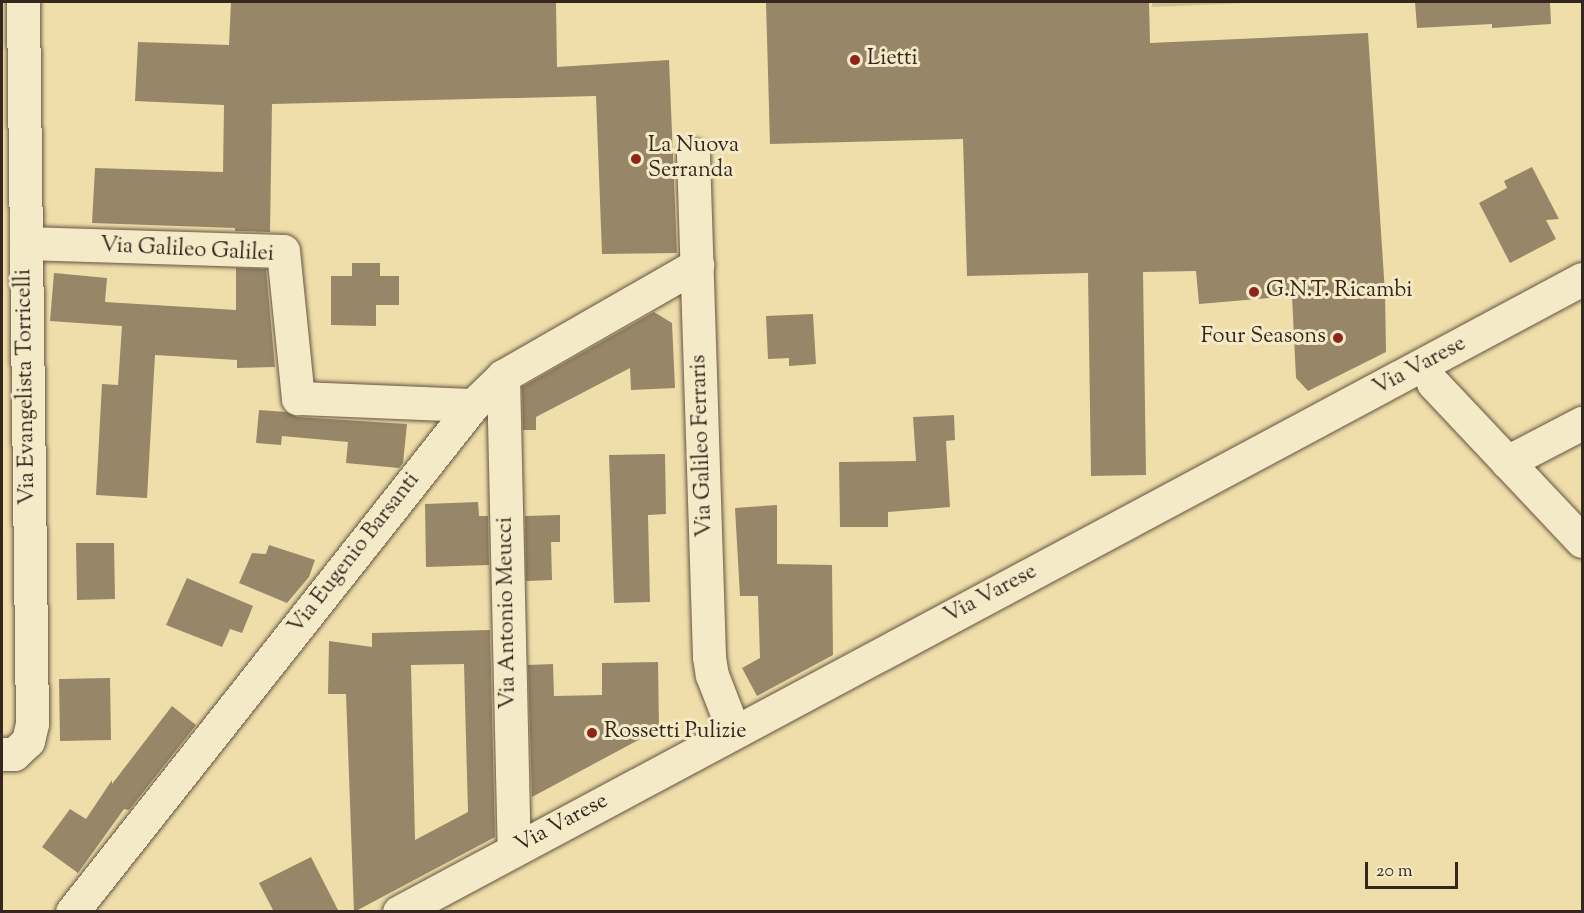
<!DOCTYPE html>
<html>
<head>
<meta charset="utf-8">
<style>
  body { margin:0 }
  #map { position:relative; width:1584px; height:913px; overflow:hidden; background:#f0deaa; font-family:"Sorts Mill Goudy",serif }
  div>[style] { position:absolute }
  .green>* { inset:0; background:#d0bf92 }
  .building>* { inset:0; background:#978667 }
  .roads { filter:drop-shadow(0 0 2px #645541) drop-shadow(0 0 2px #645541) }
  .minor>* { height:33px; margin:-16.5px; padding:0 16.5px; transform-origin:16.5px; border-radius:16.5px; background:#f5eac8 }
  .dots>* { width:16px; height:16px; translate:-50% -50%; box-sizing:border-box; border:3px solid #f5eac8; border-radius:50% }
  span { translate:-50% -50%; white-space:nowrap; text-align:center; line-height:1.15; -webkit-text-stroke:6px #f5eac8; paint-order:stroke }
  .poi-label { font-size:22px; color:#36271e }
  .left { translate:0 -50%; text-align:left }
  .right { translate:-100% -50%; text-align:right }
  .street-label { font-size:22px; color:#36271e }
  .frame { position:absolute; inset:0; border:3px solid #36271e; pointer-events:none }
  .scale { position:absolute; left:1365px; top:862px; width:93px; height:27px; box-sizing:border-box; border:3px solid #36271e; border-top:0; padding-left:8px; font-size:18px; line-height:21px; white-space:nowrap; color:#36271e; -webkit-text-stroke:4px #f5eac8; paint-order:stroke }
</style>
</head>
<body>
<div id="map">
  <div class="green">
    <i style="clip-path:polygon(1152px 2px,1271px 2px,1152px 7px)"></i>
  </div>
  <div class="building">
    <i style="clip-path:polygon(231px 2px,556px 2px,557px 67px,669px 60px,677px 253px,602px 254px,596px 96px,272px 104px,270px 232px,235px 231px,235px 228px,92px 223px,95px 168px,223px 172px,224px 105px,135px 101px,138px 42px,229px 45px)"></i>
    <i style="clip-path:polygon(766px 2px,1149px 2px,1150px 43px,1368px 33px,1385px 293px,1386px 352px,1308px 391px,1296px 378px,1292px 296px,1199px 304px,1196px 271px,1143px 272px,1146px 475px,1091px 476px,1088px 273px,967px 276px,963px 139px,770px 144px)"></i>
    <i style="clip-path:polygon(1415px 2px,1550px 2px,1551px 24px,1492px 28px,1492px 24px,1417px 28px)"></i>
    <i style="clip-path:polygon(1532px 167px,1559px 219px,1546px 220px,1556px 239px,1510px 263px,1479px 203px,1507px 188px,1504px 181px)"></i>
    <i style="clip-path:polygon(352px 263px,380px 263px,380px 276px,399px 276px,399px 305px,376px 305px,376px 326px,331px 325px,331px 276px,352px 276px)"></i>
    <i style="clip-path:polygon(236px 268px,266px 269px,275px 367px,237px 368px,237px 360px,155px 355px,147px 498px,96px 495px,102px 384px,118px 385px,122px 326px,50px 321px,54px 273px,107px 278px,105px 302px,236px 310px)"></i>
    <i style="clip-path:polygon(654px 312px,672px 323px,675px 388px,631px 390px,630px 368px,536px 417px,536px 430px,523px 430px,522px 387px)"></i>
    <i style="clip-path:polygon(813px 314px,816px 364px,789px 366px,789px 358px,768px 359px,766px 316px)"></i>
    <i style="clip-path:polygon(259px 410px,286px 412px,297px 417px,407px 424px,403px 463px,399px 468px,346px 463px,348px 442px,282px 436px,281px 445px,256px 443px)"></i>
    <i style="clip-path:polygon(954px 415px,955px 440px,946px 441px,950px 507px,888px 512px,888px 527px,840px 527px,839px 462px,916px 461px,913px 417px)"></i>
    <i style="clip-path:polygon(665px 454px,666px 514px,648px 515px,650px 602px,614px 603px,609px 455px)"></i>
    <i style="clip-path:polygon(478px 502px,479px 516px,488px 516px,489px 565px,426px 567px,425px 504px)"></i>
    <i style="clip-path:polygon(777px 505px,777px 564px,832px 565px,833px 655px,757px 696px,742px 668px,760px 658px,758px 596px,740px 596px,735px 508px)"></i>
    <i style="clip-path:polygon(560px 515px,560px 542px,551px 542px,552px 580px,526px 581px,525px 516px)"></i>
    <i style="clip-path:polygon(76px 543px,114px 543px,115px 599px,77px 600px)"></i>
    <i style="clip-path:polygon(269px 545px,315px 560px,309px 577px,287px 603px,239px 583px,252px 553px,266px 554px)"></i>
    <i style="clip-path:polygon(187px 578px,253px 606px,242px 633px,230px 629px,222px 647px,166px 625px)"></i>
    <i style="clip-path:polygon(evenodd,490px 630px,495px 837px,354px 912px,346px 694px,328px 694px,329px 641px,372px 647px,372px 633px,490px 630px,464px 664px,468px 812px,415px 840px,411px 665px,464px 664px)"></i>
    <i style="clip-path:polygon(658px 662px,659px 729px,532px 797px,528px 665px,553px 664px,554px 696px,602px 695px,602px 663px)"></i>
    <i style="clip-path:polygon(110px 678px,111px 740px,60px 741px,59px 679px)"></i>
    <i style="clip-path:polygon(172px 706px,196px 725px,129px 810px,124px 809px,78px 873px,42px 847px,70px 809px,86px 819px,112px 780px,112px 784px)"></i>
    <i style="clip-path:polygon(311px 857px,339px 912px,274px 912px,259px 883px)"></i>
  </div>
  <div class="roads">
    <div class="minor">
      <i style="left:693px;top:155px;width:502px;rotate:88.17deg"></i>
      <i style="left:709px;top:657px;width:18px;rotate:81deg"></i>
      <i style="left:712px;top:675px;width:61px;rotate:68.9deg"></i>
      <i style="left:26px;top:243px;width:257px;rotate:1.8deg"></i>
      <i style="left:283px;top:251px;width:148px;rotate:84.2deg"></i>
      <i style="left:298px;top:398px;width:175px;rotate:2.3deg"></i>
      <i style="left:503px;top:376px;width:474px;rotate:88.7deg"></i>
      <i style="left:1433px;top:383px;width:217px;rotate:46.7deg"></i>
      <i style="left:1507px;top:462px;width:85px;rotate:-27.5deg"></i>
      <i style="left:2px;top:754px;width:12px"></i>
      <i style="left:14px;top:754px;width:19px;rotate:-43deg"></i>
      <i style="left:28px;top:741px;width:18px;rotate:-77deg"></i>
      <i style="left:32px;top:723px;width:721px;rotate:-90.72deg"></i>
      <i style="left:72px;top:912px;width:646px;rotate:-51.66deg"></i>
      <i style="left:473px;top:405px;width:42px;rotate:-44deg"></i>
      <i style="left:503px;top:376px;width:224px;rotate:-29.8deg"></i>
      <i style="left:399px;top:912px;width:1342px;rotate:-28.15deg"></i>
    </div>
  </div>
  <div class="dots">
    <i style="left:855px;top:60px;background:#8f2418"></i>
    <i style="left:636px;top:159px;background:#8f2418"></i>
    <i style="left:1254px;top:292px;background:#8f2418"></i>
    <i style="left:1338px;top:338px;background:#8f2418"></i>
    <i style="left:592px;top:733px;background:#8f2418"></i>
  </div>
  <div class="poi-label">
    <span class="left" style="left:867px;top:60px">Lietti</span>
    <span class="left" style="left:648px;top:159px">La Nuova<br>Serranda</span>
    <span class="left" style="left:1266px;top:292px">G.N.T. Ricambi</span>
    <span class="right" style="left:1326px;top:338px">Four Seasons</span>
    <span class="left" style="left:604px;top:733px">Rossetti Pulizie</span>
  </div>
  <div class="street-label">
    <span style="left:187px;top:251px;rotate:3deg">Via Galileo Galilei</span>
    <span style="left:1420px;top:367px;rotate:-28deg">Via Varese</span>
    <span style="left:27px;top:387px;rotate:-91deg">Via Evangelista Torricelli</span>
    <span style="left:703px;top:446px;rotate:-92deg">Via Galileo Ferraris</span>
    <span style="left:355px;top:554px;rotate:-52deg">Via Eugenio Barsanti</span>
    <span style="left:991px;top:595px;rotate:-28deg">Via Varese</span>
    <span style="left:508px;top:613px;rotate:-91deg">Via Antonio Meucci</span>
    <span style="left:562px;top:824px;rotate:-28deg">Via Varese</span>
  </div>
  <div class="frame"></div>
  <div class="scale">20 m</div>
</div>
</body>
</html>
